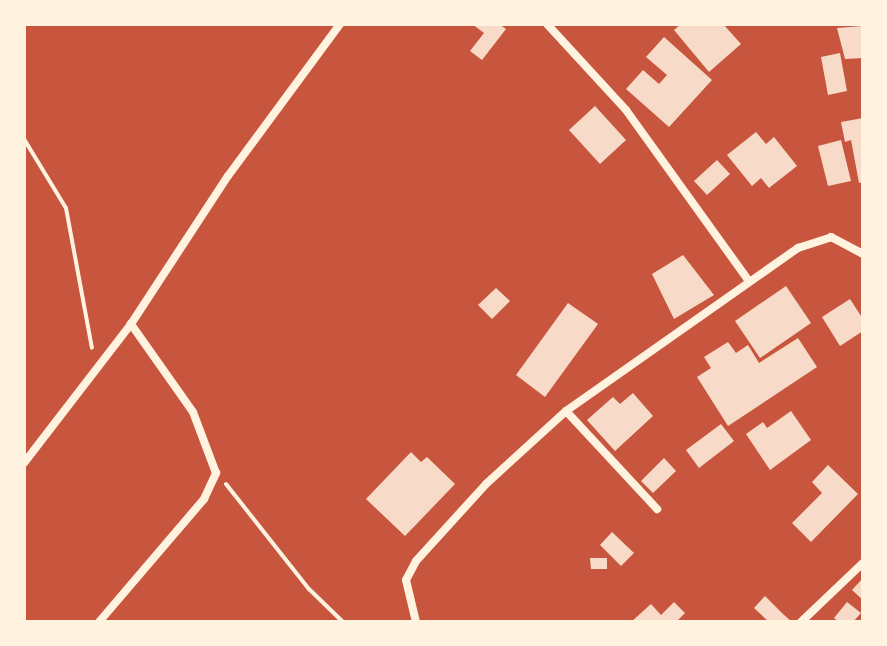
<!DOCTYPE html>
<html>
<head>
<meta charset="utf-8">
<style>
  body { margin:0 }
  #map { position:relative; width:887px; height:646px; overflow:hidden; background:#c8553d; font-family:"Exo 2",sans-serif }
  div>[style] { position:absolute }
  .building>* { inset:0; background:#f7dbc8 }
  .path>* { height:4px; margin:-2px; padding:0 2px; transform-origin:2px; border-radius:2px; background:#fff3e0 }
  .minor>* { height:8px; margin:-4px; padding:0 4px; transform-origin:4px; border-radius:4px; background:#fff3e0 }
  span { translate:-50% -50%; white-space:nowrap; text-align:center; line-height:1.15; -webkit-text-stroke:6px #fff3e0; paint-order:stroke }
  .frame { position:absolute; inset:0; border:26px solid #fff3e0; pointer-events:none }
</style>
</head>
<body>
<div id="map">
  <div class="building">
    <i style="clip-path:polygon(472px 24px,499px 24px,506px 29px,482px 60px,470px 51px,484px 33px)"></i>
    <i style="clip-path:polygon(681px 24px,723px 24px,741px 44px,709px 72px,674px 30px)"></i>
    <i style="clip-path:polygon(863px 26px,863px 58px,845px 59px,837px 28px)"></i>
    <i style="clip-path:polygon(664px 37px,712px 80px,669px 127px,626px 89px,643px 70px,659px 84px,667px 75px,646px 57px)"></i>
    <i style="clip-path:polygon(840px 53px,847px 91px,828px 95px,821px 57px)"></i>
    <i style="clip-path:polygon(595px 106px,626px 140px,600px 164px,569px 130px)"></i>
    <i style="clip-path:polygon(863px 118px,863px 182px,859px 183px,851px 140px,845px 142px,841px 122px)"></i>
    <i style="clip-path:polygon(756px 132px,766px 144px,774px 137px,797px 166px,769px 188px,761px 178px,752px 186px,727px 155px)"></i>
    <i style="clip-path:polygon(841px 140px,851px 181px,828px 186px,818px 146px)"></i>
    <i style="clip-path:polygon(717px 160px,730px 174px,707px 195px,694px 181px)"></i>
    <i style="clip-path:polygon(683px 255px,714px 295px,674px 319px,652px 274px)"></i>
    <i style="clip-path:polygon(786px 286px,811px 323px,760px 358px,735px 321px)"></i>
    <i style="clip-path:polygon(496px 288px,510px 301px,492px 319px,478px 305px)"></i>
    <i style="clip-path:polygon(850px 299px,863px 319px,863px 331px,840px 346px,822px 317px)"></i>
    <i style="clip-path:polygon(568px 303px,598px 324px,545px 397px,516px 375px)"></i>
    <i style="clip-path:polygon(798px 338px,817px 367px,728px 426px,697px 377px,711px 368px,704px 357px,728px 342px,736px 353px,748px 345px,759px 363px)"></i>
    <i style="clip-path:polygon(633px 393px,653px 416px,615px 451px,587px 420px,613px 397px,620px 404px)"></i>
    <i style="clip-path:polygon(791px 411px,811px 440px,770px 470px,746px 434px,763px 422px,767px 428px)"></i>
    <i style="clip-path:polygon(721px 424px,734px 441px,699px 468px,686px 450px)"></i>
    <i style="clip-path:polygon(411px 452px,421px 462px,427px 457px,455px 484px,405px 536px,366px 499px)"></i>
    <i style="clip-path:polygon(664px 458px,676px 471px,653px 493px,641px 481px)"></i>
    <i style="clip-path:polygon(828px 465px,858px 494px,811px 542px,792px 523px,822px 493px,812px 482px)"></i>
    <i style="clip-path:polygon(612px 532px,634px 553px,621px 566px,600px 545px)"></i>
    <i style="clip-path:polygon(590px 558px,607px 558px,607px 569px,591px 569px)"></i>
    <i style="clip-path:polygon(863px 578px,863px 600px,852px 590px)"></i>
    <i style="clip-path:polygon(765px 596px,783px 614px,792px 622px,769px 622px,754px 608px)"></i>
    <i style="clip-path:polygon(674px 602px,685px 613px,676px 622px,631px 622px,651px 604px,661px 615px)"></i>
    <i style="clip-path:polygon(847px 602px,861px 613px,853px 622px,839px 622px,834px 618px)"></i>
  </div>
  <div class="path">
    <i style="left:24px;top:139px;width:81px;rotate:58.7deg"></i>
    <i style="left:66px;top:208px;width:142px;rotate:79.5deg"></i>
    <i style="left:226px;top:484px;width:134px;rotate:51.7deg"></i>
    <i style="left:309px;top:589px;width:47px;rotate:44.1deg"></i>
  </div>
  <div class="minor">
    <i style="left:547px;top:24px;width:117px;rotate:47.4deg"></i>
    <i style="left:626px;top:110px;width:211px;rotate:54.3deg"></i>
    <i style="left:566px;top:411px;width:134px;rotate:47.1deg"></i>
    <i style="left:24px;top:463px;width:175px;rotate:-52.4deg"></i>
    <i style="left:131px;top:324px;width:177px;rotate:-56.8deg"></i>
    <i style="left:228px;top:176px;width:189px;rotate:-53.6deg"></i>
    <i style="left:99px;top:622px;width:162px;rotate:-49.5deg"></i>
    <i style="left:204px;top:499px;width:29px;rotate:-65deg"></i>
    <i style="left:216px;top:473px;width:65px;rotate:-110.7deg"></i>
    <i style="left:193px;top:412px;width:108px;rotate:-125.2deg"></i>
    <i style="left:416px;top:622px;width:43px;rotate:-103.4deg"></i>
    <i style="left:406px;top:580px;width:21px;rotate:-62deg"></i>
    <i style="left:416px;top:561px;width:104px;rotate:-47.7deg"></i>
    <i style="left:486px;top:484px;width:108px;rotate:-42.4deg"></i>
    <i style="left:566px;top:411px;width:284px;rotate:-35.1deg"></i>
    <i style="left:798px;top:248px;width:35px;rotate:-18deg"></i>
    <i style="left:831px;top:237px;width:36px;rotate:28deg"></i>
    <i style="left:801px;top:622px;width:86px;rotate:-43.6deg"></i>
  </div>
  <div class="frame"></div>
</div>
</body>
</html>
